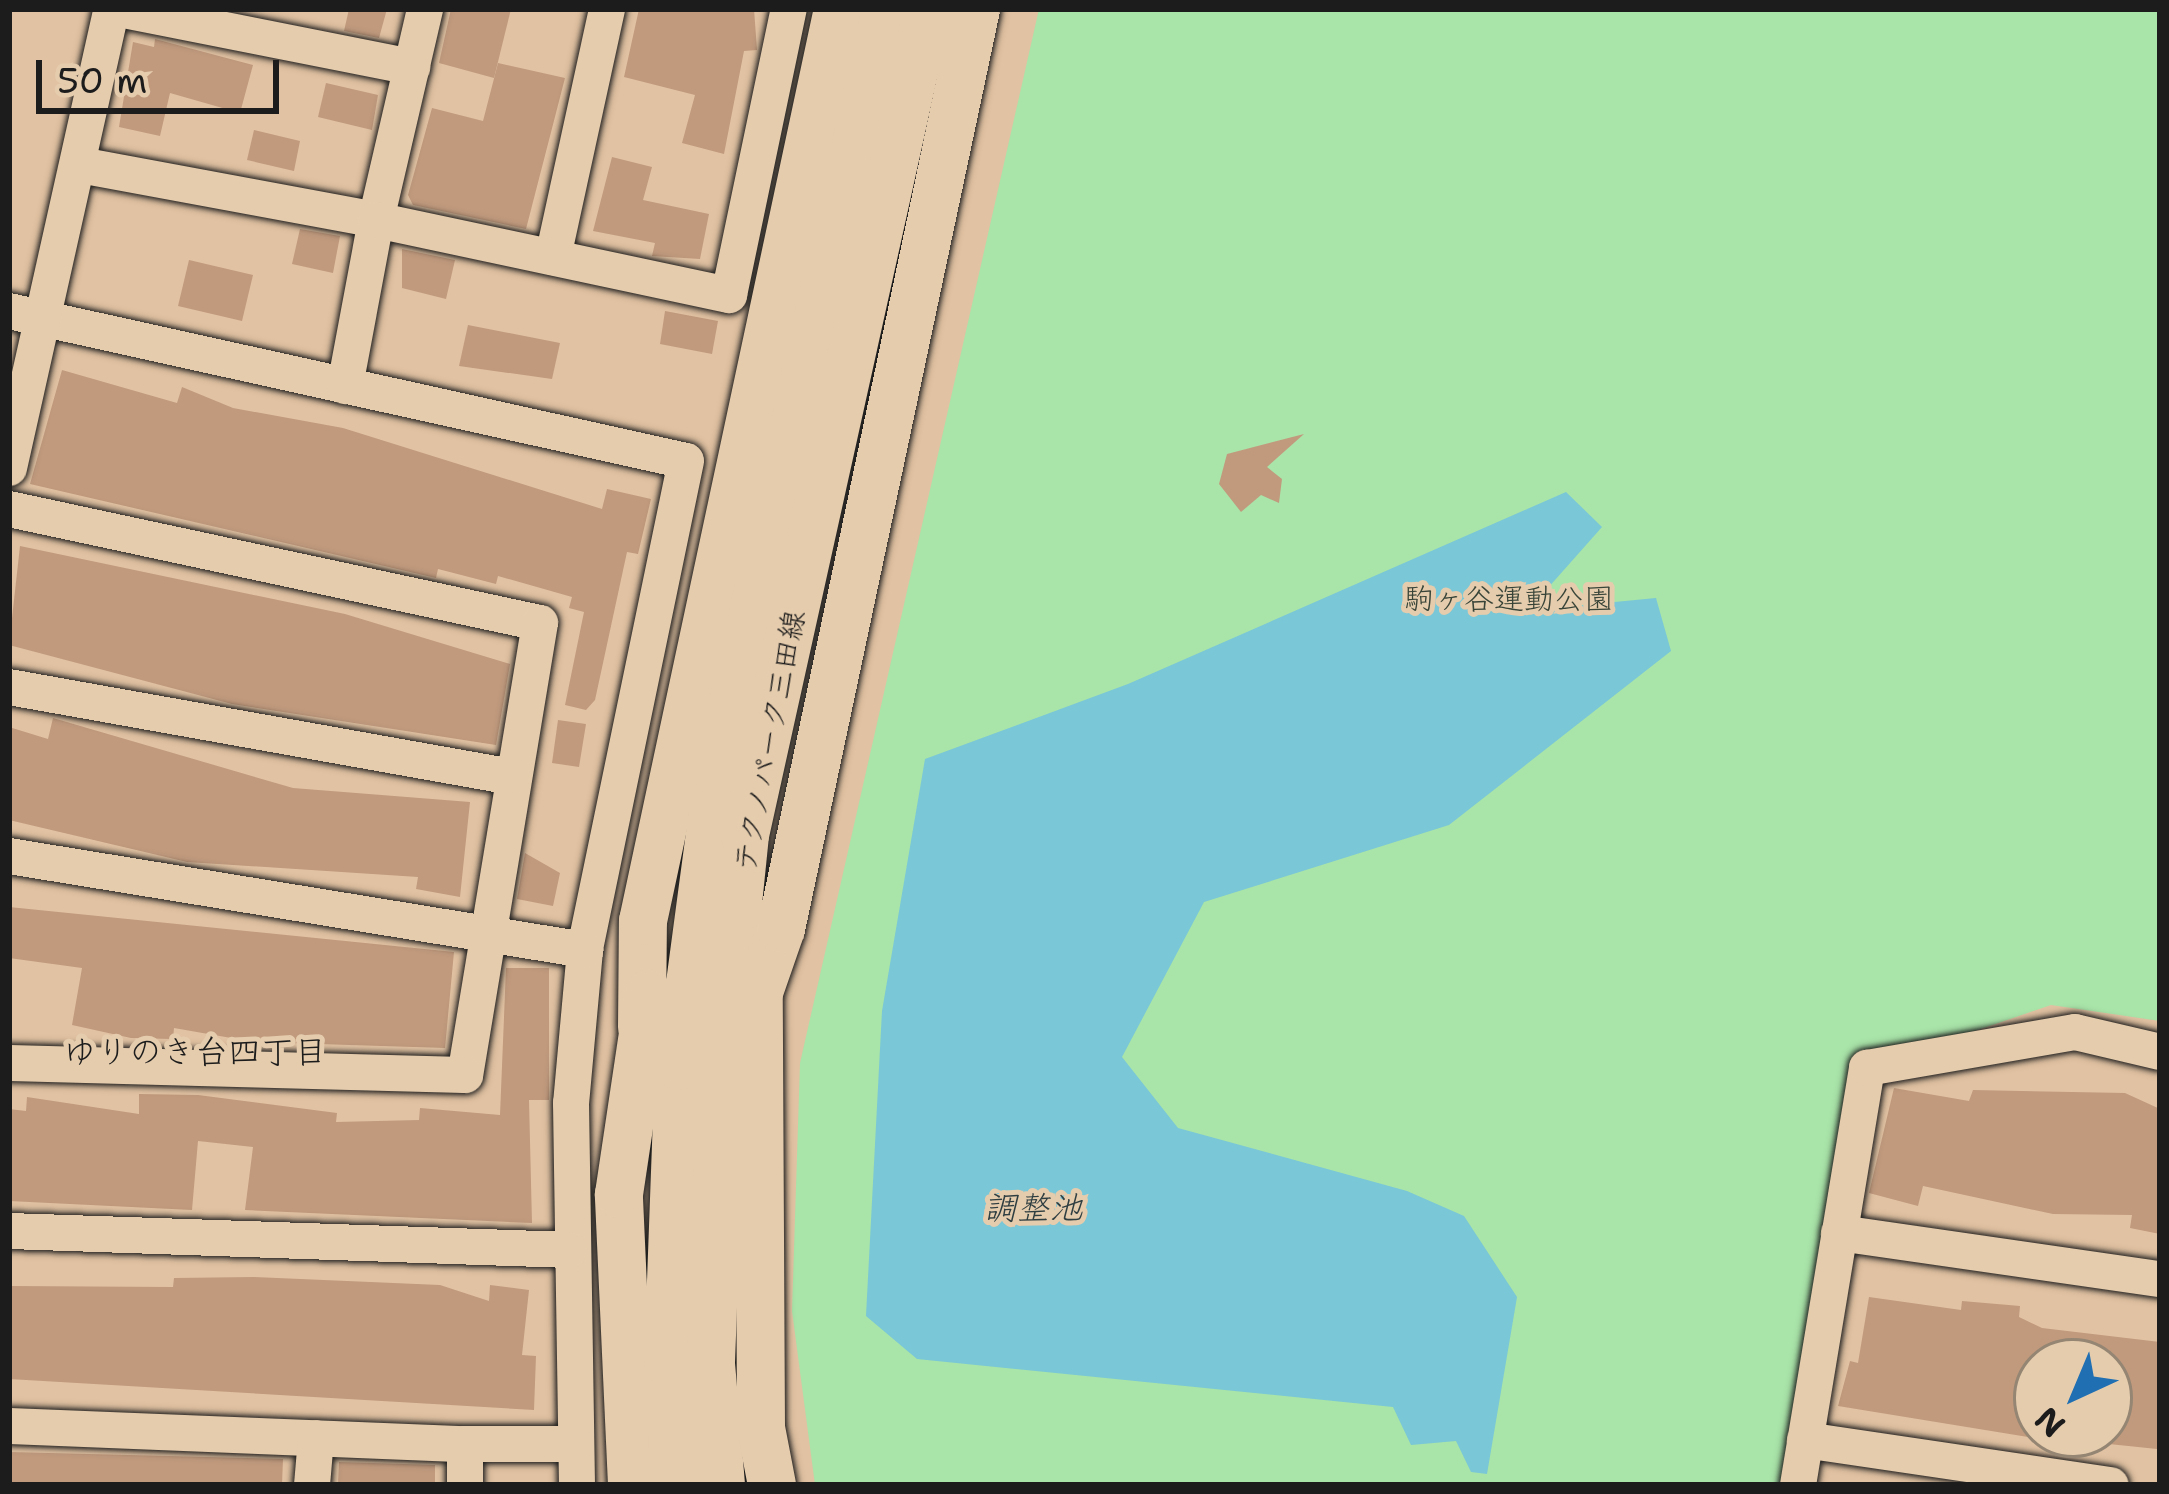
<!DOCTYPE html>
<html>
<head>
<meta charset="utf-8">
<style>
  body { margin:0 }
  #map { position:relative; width:2169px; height:1494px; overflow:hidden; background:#e1c2a2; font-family:"Shantell Sans","Klee One",sans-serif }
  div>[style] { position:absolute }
  .green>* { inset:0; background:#a9e4a9 }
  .water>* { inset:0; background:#79c7d7 }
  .building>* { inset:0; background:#c19a7d }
  .roads { filter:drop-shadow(0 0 3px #1c1c1c) drop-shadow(0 0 3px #1c1c1c) }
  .minor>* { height:36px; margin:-18px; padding:0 18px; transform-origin:18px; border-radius:18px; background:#e5ccad }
  .major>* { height:48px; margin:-24px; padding:0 24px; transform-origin:24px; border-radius:24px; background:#e5ccad }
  span { translate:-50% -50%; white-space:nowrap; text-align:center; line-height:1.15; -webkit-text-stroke:10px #e5ccad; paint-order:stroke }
  .park-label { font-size:30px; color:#384438 }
  .street-label { font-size:30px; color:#1c1c1c }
  .neighbourhood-label { font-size:33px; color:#1c1c1c }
  .water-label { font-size:33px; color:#2f3e41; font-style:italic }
  .frame { position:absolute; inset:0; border:12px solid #1c1c1c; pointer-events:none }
  .north { position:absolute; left:2013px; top:1338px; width:120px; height:120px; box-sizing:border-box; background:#e5ccad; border:3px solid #958673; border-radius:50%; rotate:224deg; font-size:33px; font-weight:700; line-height:48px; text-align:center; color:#1c1c1c }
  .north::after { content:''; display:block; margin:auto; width:42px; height:54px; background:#1f6fb2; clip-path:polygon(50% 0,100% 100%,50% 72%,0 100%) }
  .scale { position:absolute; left:36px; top:60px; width:243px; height:54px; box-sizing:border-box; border:6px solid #1c1c1c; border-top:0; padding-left:15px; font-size:36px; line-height:42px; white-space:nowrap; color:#1c1c1c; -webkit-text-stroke:9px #e5ccad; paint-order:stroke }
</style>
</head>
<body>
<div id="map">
  <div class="green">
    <i style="clip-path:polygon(1039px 9px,2160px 9px,2160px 1021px,2051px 1005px,1867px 1068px,1798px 1485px,815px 1485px,792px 1311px,800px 1063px)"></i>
  </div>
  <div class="water">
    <i style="clip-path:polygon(1566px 492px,1602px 527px,1547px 589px,1553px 608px,1656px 598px,1671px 651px,1449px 825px,1204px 902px,1122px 1057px,1178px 1128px,1407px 1191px,1464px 1216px,1517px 1297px,1487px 1474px,1471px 1472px,1456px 1441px,1411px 1445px,1393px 1407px,917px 1359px,866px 1316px,882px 1011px,925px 759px,1128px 684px)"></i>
  </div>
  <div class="building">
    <i style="clip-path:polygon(349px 9px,387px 9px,379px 38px,344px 31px)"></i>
    <i style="clip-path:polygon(451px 9px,511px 9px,494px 78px,439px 63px)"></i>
    <i style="clip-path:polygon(639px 9px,754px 9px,757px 50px,744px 51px,724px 154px,682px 143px,695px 95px,624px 77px)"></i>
    <i style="clip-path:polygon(155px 39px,253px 65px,240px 113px,170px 93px,160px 136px,119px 127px,133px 42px,154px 47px)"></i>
    <i style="clip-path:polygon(498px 63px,565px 78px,526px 229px,413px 205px,408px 195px,432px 108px,483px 121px)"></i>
    <i style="clip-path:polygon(326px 83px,378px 95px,372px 130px,318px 117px)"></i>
    <i style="clip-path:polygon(254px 130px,300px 141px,294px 171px,247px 160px)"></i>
    <i style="clip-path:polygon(612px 157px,652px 167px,643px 200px,709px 214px,700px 259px,652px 256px,655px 243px,593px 231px)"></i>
    <i style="clip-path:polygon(300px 229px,340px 236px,333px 273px,292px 264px)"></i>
    <i style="clip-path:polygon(402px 249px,455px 260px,446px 299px,402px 288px)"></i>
    <i style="clip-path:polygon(189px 260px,253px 275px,242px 321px,178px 306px)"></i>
    <i style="clip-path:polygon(665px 311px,718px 321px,712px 354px,660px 344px)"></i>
    <i style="clip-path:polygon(468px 325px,560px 343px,552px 379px,459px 366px)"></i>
    <i style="clip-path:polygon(62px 370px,177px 403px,182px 387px,233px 408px,343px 428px,602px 509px,607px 489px,651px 499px,638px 554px,627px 552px,595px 700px,586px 710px,565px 705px,584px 612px,569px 608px,572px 597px,498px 576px,496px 584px,438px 569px,436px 578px,30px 484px)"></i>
    <i style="clip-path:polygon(1304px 434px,1267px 467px,1282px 479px,1279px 503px,1261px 495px,1241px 512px,1219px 484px,1227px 454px)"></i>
    <i style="clip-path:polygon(20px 546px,345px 614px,510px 664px,496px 745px,232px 704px,9px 645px)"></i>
    <i style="clip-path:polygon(53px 718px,293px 788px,470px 802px,460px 897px,416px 889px,418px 877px,187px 862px,9px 820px,9px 727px,48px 739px)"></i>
    <i style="clip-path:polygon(558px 720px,586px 724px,579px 767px,552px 763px)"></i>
    <i style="clip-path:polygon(525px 853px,560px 873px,553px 906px,517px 899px)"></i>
    <i style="clip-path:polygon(9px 907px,454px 952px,445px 1048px,254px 1042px,174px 1028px,173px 1039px,131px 1038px,72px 1025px,82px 968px,9px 958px)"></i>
    <i style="clip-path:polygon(506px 968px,549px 968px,549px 1100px,529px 1100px,532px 1223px,245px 1210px,253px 1147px,198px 1141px,192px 1210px,9px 1201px,9px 1109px,26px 1111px,27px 1097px,139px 1114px,139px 1094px,198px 1095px,337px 1113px,336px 1122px,419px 1120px,420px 1108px,500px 1115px)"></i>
    <i style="clip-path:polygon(1894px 1088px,1969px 1101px,1973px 1090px,2125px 1093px,2160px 1109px,2160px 1234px,2130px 1228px,2132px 1215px,2053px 1214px,1923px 1186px,1918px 1206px,1869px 1193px)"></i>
    <i style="clip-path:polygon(254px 1277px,440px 1285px,489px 1301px,490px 1285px,529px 1290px,522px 1355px,536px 1356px,534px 1410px,9px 1379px,9px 1286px,173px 1287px,174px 1278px)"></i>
    <i style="clip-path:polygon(1869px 1297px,1961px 1310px,1962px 1301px,2020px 1306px,2019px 1317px,2042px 1328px,2160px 1342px,2157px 1449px,2109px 1444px,2109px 1362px,2037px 1362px,2028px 1437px,1838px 1406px,1850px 1361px,1858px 1363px)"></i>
    <i style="clip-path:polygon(9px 1452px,283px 1459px,282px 1485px,9px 1485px)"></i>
    <i style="clip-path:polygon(339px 1462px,435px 1465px,435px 1485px,338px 1485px)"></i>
  </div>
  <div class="roads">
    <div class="minor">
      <i style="left:119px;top:9px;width:299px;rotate:11.2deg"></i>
      <i style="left:80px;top:165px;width:301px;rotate:10.5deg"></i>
      <i style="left:376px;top:220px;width:217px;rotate:-76.9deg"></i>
      <i style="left:553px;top:257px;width:254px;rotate:-77.7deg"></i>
      <i style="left:9px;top:311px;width:693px;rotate:12.49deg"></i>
      <i style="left:686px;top:461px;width:499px;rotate:101.7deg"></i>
      <i style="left:585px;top:950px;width:154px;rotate:95.2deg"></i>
      <i style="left:571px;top:1103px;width:382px;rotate:89.1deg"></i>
      <i style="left:345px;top:386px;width:169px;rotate:-79.4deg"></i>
      <i style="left:376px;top:220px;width:361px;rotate:12deg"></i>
      <i style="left:729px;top:295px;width:292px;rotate:-78.2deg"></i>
      <i style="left:9px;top:468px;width:470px;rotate:-77.4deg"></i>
      <i style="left:9px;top:509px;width:543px;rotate:12.12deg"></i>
      <i style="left:540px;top:623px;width:458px;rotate:99.4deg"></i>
      <i style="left:465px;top:1075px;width:456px;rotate:-178.5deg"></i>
      <i style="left:9px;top:687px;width:511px;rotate:10.14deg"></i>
      <i style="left:9px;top:856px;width:584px;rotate:9.27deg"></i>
      <i style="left:9px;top:1231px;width:560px;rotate:1.94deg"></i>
      <i style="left:1839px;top:1233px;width:324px;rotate:8.2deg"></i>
      <i style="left:9px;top:1426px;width:456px;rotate:2.3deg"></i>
      <i style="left:1805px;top:1440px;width:309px;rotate:8.4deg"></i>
      <i style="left:312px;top:1485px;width:47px;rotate:-85.1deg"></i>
      <i style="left:465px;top:1485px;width:41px;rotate:-90deg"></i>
      <i style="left:465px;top:1444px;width:110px"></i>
      <i style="left:1798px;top:1485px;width:423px;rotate:-80.6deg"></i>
      <i style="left:1867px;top:1068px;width:211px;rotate:-9.8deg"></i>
      <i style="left:2075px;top:1032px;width:87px;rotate:13.2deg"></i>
    </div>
    <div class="major">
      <i style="left:642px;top:1027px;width:106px;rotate:-89.5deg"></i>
      <i style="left:643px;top:921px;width:933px;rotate:-77.93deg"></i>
      <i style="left:632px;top:1485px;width:291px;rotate:-92.6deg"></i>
      <i style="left:619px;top:1194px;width:202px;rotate:-81.5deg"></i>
      <i style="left:675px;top:1485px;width:122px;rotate:-93.3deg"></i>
      <i style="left:668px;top:1363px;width:297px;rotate:-87.9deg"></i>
      <i style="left:679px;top:1066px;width:296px;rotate:-82.4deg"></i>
      <i style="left:718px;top:773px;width:782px;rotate:-77.6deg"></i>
      <i style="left:721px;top:1485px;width:121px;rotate:-94.7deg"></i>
      <i style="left:711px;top:1364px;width:293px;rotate:-88deg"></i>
      <i style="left:721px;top:1071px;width:237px;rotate:-84.2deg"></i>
      <i style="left:745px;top:835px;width:846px;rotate:-77.51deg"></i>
      <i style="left:772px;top:1485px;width:58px;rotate:-100.9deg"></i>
      <i style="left:761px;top:1428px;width:436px;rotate:-90.3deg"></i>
      <i style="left:759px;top:992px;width:67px;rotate:-70.8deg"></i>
      <i style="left:781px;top:929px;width:940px;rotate:-78.03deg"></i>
    </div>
  </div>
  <div class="park-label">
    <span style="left:1509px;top:599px">駒ヶ谷運動公園</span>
  </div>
  <div class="street-label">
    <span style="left:770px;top:741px;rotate:-79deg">テクノパーク三田線</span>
  </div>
  <div class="neighbourhood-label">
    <span style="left:195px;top:1052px">ゆりのき台四丁目</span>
  </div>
  <div class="water-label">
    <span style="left:1033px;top:1208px">調整池</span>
  </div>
  <div class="frame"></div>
  <div class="north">N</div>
  <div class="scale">50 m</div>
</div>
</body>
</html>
